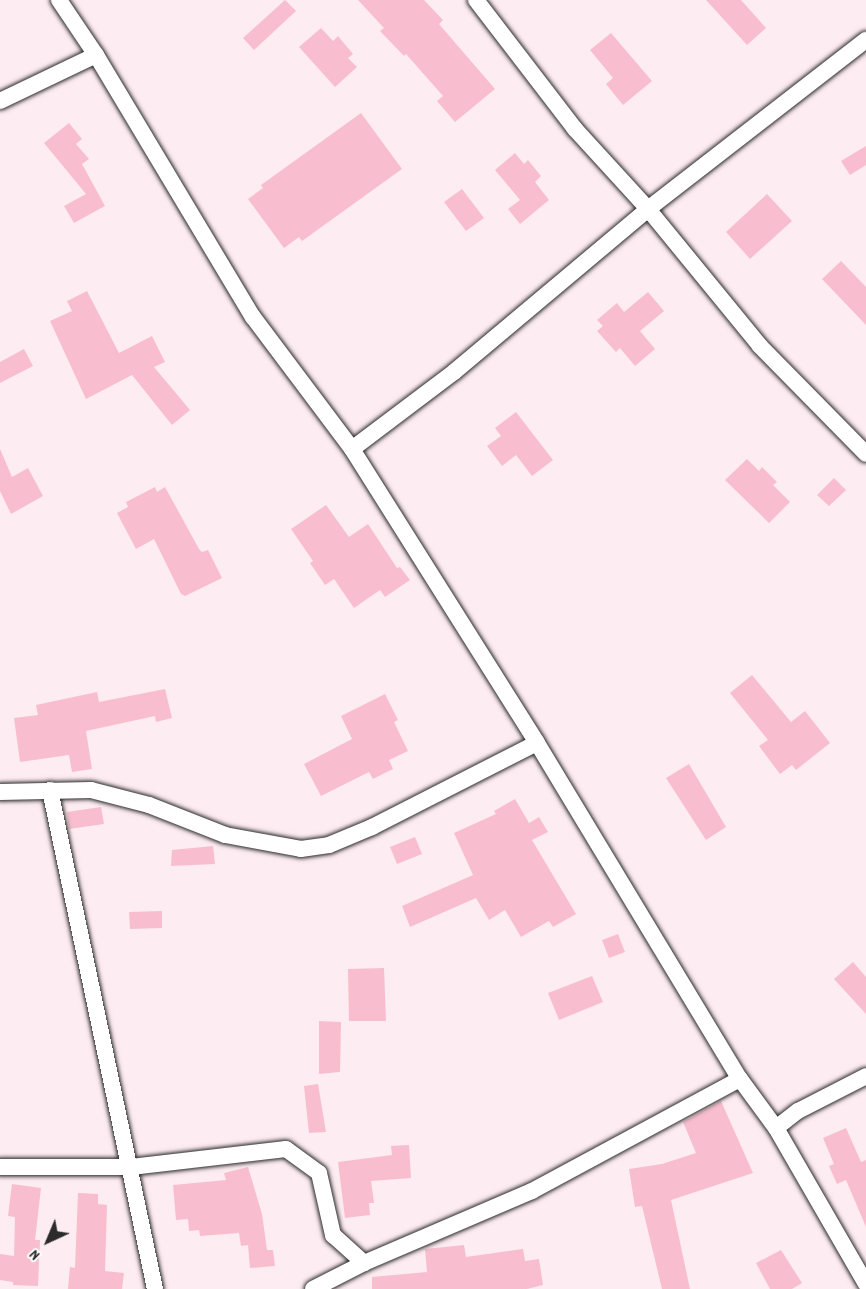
<!DOCTYPE html>
<html>
<head>
<meta charset="utf-8">
<style>
  body { margin:0 }
  #map { position:relative; width:866px; height:1289px; overflow:hidden; background:#fdecf1; font-family:Dekko,sans-serif }
  div>[style] { position:absolute }
  .building>* { inset:0; background:#f8becf }
  .roads { filter:drop-shadow(0 0 2px #2b2b2b) drop-shadow(0 0 2px #2b2b2b) }
  .minor>* { height:16px; margin:-8px; padding:0 8px; transform-origin:8px; border-radius:8px; background:#fff }
  span { translate:-50% -50%; white-space:nowrap; text-align:center; line-height:1.15; -webkit-text-stroke:4.5px #fff; paint-order:stroke }
  .north { position:absolute; left:18px; top:1211px; width:60px; height:60px; -webkit-text-stroke:4px #fff; paint-order:stroke; rotate:224deg; font-size:16px; font-weight:700; line-height:24px; text-align:center; color:#2b2b2b }
  .north::after { content:''; display:block; margin:auto; width:21px; height:27px; background:#2b2b2b; clip-path:polygon(50% 0,100% 100%,50% 72%,0 100%) }
</style>
</head>
<body>
<div id="map">
  <div class="building">
    <i style="clip-path:polygon(285px 0,296px 11px,254px 50px,243px 38px)"></i>
    <i style="clip-path:polygon(358px 0,424px 0,443px 20px,439px 24px,495px 89px,455px 122px,437px 101px,443px 96px,406px 54px,404px 56px,380px 31px,384px 28px)"></i>
    <i style="clip-path:polygon(706px 0,741px 0,766px 28px,747px 45px)"></i>
    <i style="clip-path:polygon(321px 28px,333px 41px,338px 36px,353px 54px,348px 58px,357px 67px,335px 87px,299px 47px)"></i>
    <i style="clip-path:polygon(611px 33px,652px 81px,623px 105px,606px 84px,613px 78px,590px 50px)"></i>
    <i style="clip-path:polygon(361px 113px,402px 169px,302px 241px,299px 237px,284px 248px,248px 199px,263px 188px,261px 185px)"></i>
    <i style="clip-path:polygon(69px 123px,82px 139px,76px 144px,89px 159px,82px 164px,105px 206px,74px 223px,64px 206px,86px 194px,44px 143px)"></i>
    <i style="clip-path:polygon(866px 146px,866px 165px,850px 175px,841px 161px)"></i>
    <i style="clip-path:polygon(515px 153px,524px 164px,528px 160px,541px 176px,535px 182px,549px 200px,520px 224px,508px 209px,520px 200px,495px 170px)"></i>
    <i style="clip-path:polygon(462px 189px,484px 218px,466px 231px,444px 202px)"></i>
    <i style="clip-path:polygon(767px 194px,792px 221px,750px 259px,726px 232px)"></i>
    <i style="clip-path:polygon(841px 261px,866px 287px,866px 325px,822px 279px)"></i>
    <i style="clip-path:polygon(87px 291px,119px 353px,152px 336px,165px 362px,154px 367px,190px 410px,172px 425px,132px 375px,86px 399px,50px 321px,72px 311px,67px 301px)"></i>
    <i style="clip-path:polygon(648px 292px,664px 311px,640px 331px,655px 349px,635px 366px,620px 348px,616px 352px,597px 331px,603px 326px,597px 320px,617px 303px,624px 312px)"></i>
    <i style="clip-path:polygon(24px 349px,33px 366px,0 383px,0 362px)"></i>
    <i style="clip-path:polygon(516px 412px,553px 460px,532px 476px,516px 455px,502px 466px,487px 446px,501px 436px,495px 428px)"></i>
    <i style="clip-path:polygon(0 449px,12px 477px,28px 468px,43px 496px,11px 514px,0 491px)"></i>
    <i style="clip-path:polygon(747px 459px,759px 471px,762px 467px,777px 482px,773px 485px,790px 502px,769px 523px,725px 480px)"></i>
    <i style="clip-path:polygon(834px 478px,846px 490px,829px 506px,817px 495px)"></i>
    <i style="clip-path:polygon(155px 487px,157px 492px,165px 487px,199px 549px,202px 552px,208px 550px,222px 578px,185px 596px,181px 594px,154px 539px,136px 549px,117px 513px,128px 507px,126px 502px)"></i>
    <i style="clip-path:polygon(326px 505px,349px 537px,368px 524px,397px 568px,400px 567px,410px 580px,385px 597px,380px 590px,354px 608px,334px 579px,325px 585px,310px 563px,313px 561px,291px 529px)"></i>
    <i style="clip-path:polygon(752px 675px,791px 722px,805px 711px,830px 743px,796px 770px,792px 765px,780px 774px,759px 746px,768px 740px,730px 693px)"></i>
    <i style="clip-path:polygon(165px 689px,172px 718px,156px 722px,155px 716px,86px 731px,92px 769px,72px 772px,69px 755px,20px 762px,14px 718px,38px 715px,36px 705px,97px 692px,99px 702px)"></i>
    <i style="clip-path:polygon(385px 694px,398px 720px,394px 722px,408px 751px,389px 760px,393px 769px,373px 779px,369px 772px,321px 796px,304px 764px,352px 739px,341px 716px)"></i>
    <i style="clip-path:polygon(689px 764px,726px 827px,706px 840px,666px 778px)"></i>
    <i style="clip-path:polygon(515px 799px,529px 823px,539px 817px,548px 832px,532px 840px,576px 914px,553px 927px,549px 921px,521px 937px,505px 910px,489px 920px,476px 898px,410px 927px,402px 906px,473px 875px,454px 833px,496px 814px,494px 811px)"></i>
    <i style="clip-path:polygon(101px 807px,104px 824px,69px 829px,67px 812px)"></i>
    <i style="clip-path:polygon(415px 837px,422px 854px,397px 864px,390px 847px)"></i>
    <i style="clip-path:polygon(213px 846px,215px 864px,171px 866px,172px 850px)"></i>
    <i style="clip-path:polygon(162px 911px,162px 928px,130px 929px,129px 912px)"></i>
    <i style="clip-path:polygon(618px 934px,625px 952px,609px 958px,602px 940px)"></i>
    <i style="clip-path:polygon(853px 962px,866px 977px,866px 1014px,834px 979px)"></i>
    <i style="clip-path:polygon(384px 968px,386px 1021px,349px 1021px,348px 969px)"></i>
    <i style="clip-path:polygon(592px 976px,603px 1002px,559px 1020px,548px 993px)"></i>
    <i style="clip-path:polygon(319px 1021px,341px 1022px,340px 1072px,319px 1074px)"></i>
    <i style="clip-path:polygon(318px 1084px,326px 1132px,309px 1133px,304px 1086px)"></i>
    <i style="clip-path:polygon(721px 1101px,753px 1173px,671px 1200px,690px 1289px,662px 1289px,642px 1206px,635px 1207px,629px 1169px,662px 1164px,696px 1153px,683px 1122px)"></i>
    <i style="clip-path:polygon(846px 1128px,861px 1162px,866px 1160px,866px 1227px,846px 1180px,837px 1184px,829px 1166px,834px 1164px,823px 1138px)"></i>
    <i style="clip-path:polygon(409px 1145px,411px 1178px,371px 1181px,374px 1203px,369px 1203px,370px 1215px,345px 1218px,338px 1162px,392px 1155px,391px 1146px)"></i>
    <i style="clip-path:polygon(248px 1167px,262px 1214px,267px 1250px,273px 1250px,275px 1266px,250px 1268px,248px 1245px,241px 1246px,239px 1233px,200px 1236px,199px 1230px,189px 1231px,188px 1219px,176px 1220px,173px 1185px,226px 1180px,224px 1173px)"></i>
    <i style="clip-path:polygon(12px 1184px,41px 1188px,35px 1240px,40px 1240px,38px 1286px,13px 1285px,13px 1282px,0 1280px,0 1254px,14px 1256px,15px 1217px,8px 1216px)"></i>
    <i style="clip-path:polygon(78px 1193px,98px 1194px,98px 1204px,107px 1205px,105px 1271px,124px 1273px,122px 1289px,68px 1289px,70px 1267px,75px 1268px)"></i>
    <i style="clip-path:polygon(464px 1245px,466px 1257px,523px 1249px,525px 1261px,539px 1259px,543px 1285px,527px 1289px,372px 1289px,372px 1277px,427px 1272px,425px 1249px)"></i>
    <i style="clip-path:polygon(781px 1250px,802px 1283px,792px 1289px,770px 1289px,756px 1263px)"></i>
  </div>
  <div class="roads">
    <div class="minor">
      <i style="left:59px;top:0;width:66px;rotate:56.1deg"></i>
      <i style="left:96px;top:55px;width:305px;rotate:59.1deg"></i>
      <i style="left:253px;top:317px;width:165px;rotate:53.1deg"></i>
      <i style="left:352px;top:449px;width:347px;rotate:57.8deg"></i>
      <i style="left:537px;top:743px;width:393px;rotate:58.9deg"></i>
      <i style="left:740px;top:1079px;width:61px;rotate:53.7deg"></i>
      <i style="left:776px;top:1128px;width:180px;rotate:60deg"></i>
      <i style="left:476px;top:0;width:163px;rotate:52.5deg"></i>
      <i style="left:575px;top:129px;width:108px;rotate:47.6deg"></i>
      <i style="left:648px;top:209px;width:177px;rotate:50.7deg"></i>
      <i style="left:760px;top:346px;width:151px;rotate:45.5deg"></i>
      <i style="left:0;top:101px;width:106px;rotate:-25.6deg"></i>
      <i style="left:352px;top:449px;width:128px;rotate:-37deg"></i>
      <i style="left:454px;top:372px;width:253px;rotate:-40deg"></i>
      <i style="left:648px;top:209px;width:276px;rotate:-37.8deg"></i>
      <i style="left:50px;top:790px;width:510px;rotate:78.12deg"></i>
      <i style="left:0;top:792px;width:91px;rotate:-1.3deg"></i>
      <i style="left:91px;top:790px;width:60px;rotate:14.5deg"></i>
      <i style="left:149px;top:805px;width:82px;rotate:21.5deg"></i>
      <i style="left:225px;top:835px;width:77px;rotate:10.4deg"></i>
      <i style="left:301px;top:849px;width:28px;rotate:-8deg"></i>
      <i style="left:329px;top:845px;width:47px;rotate:-22.7deg"></i>
      <i style="left:372px;top:827px;width:185px;rotate:-27deg"></i>
      <i style="left:776px;top:1128px;width:28px;rotate:-38deg"></i>
      <i style="left:798px;top:1111px;width:76px;rotate:-27.2deg"></i>
      <i style="left:0;top:1167px;width:131px"></i>
      <i style="left:131px;top:1167px;width:156px;rotate:-6.6deg"></i>
      <i style="left:286px;top:1149px;width:41px;rotate:36deg"></i>
      <i style="left:319px;top:1173px;width:64px;rotate:77.3deg"></i>
      <i style="left:333px;top:1235px;width:42px;rotate:42.1deg"></i>
      <i style="left:313px;top:1289px;width:57px;rotate:-27deg"></i>
      <i style="left:364px;top:1263px;width:183px;rotate:-23.2deg"></i>
      <i style="left:532px;top:1191px;width:236px;rotate:-28.3deg"></i>
    </div>
  </div>
  <div class="north">N</div>
</div>
</body>
</html>
